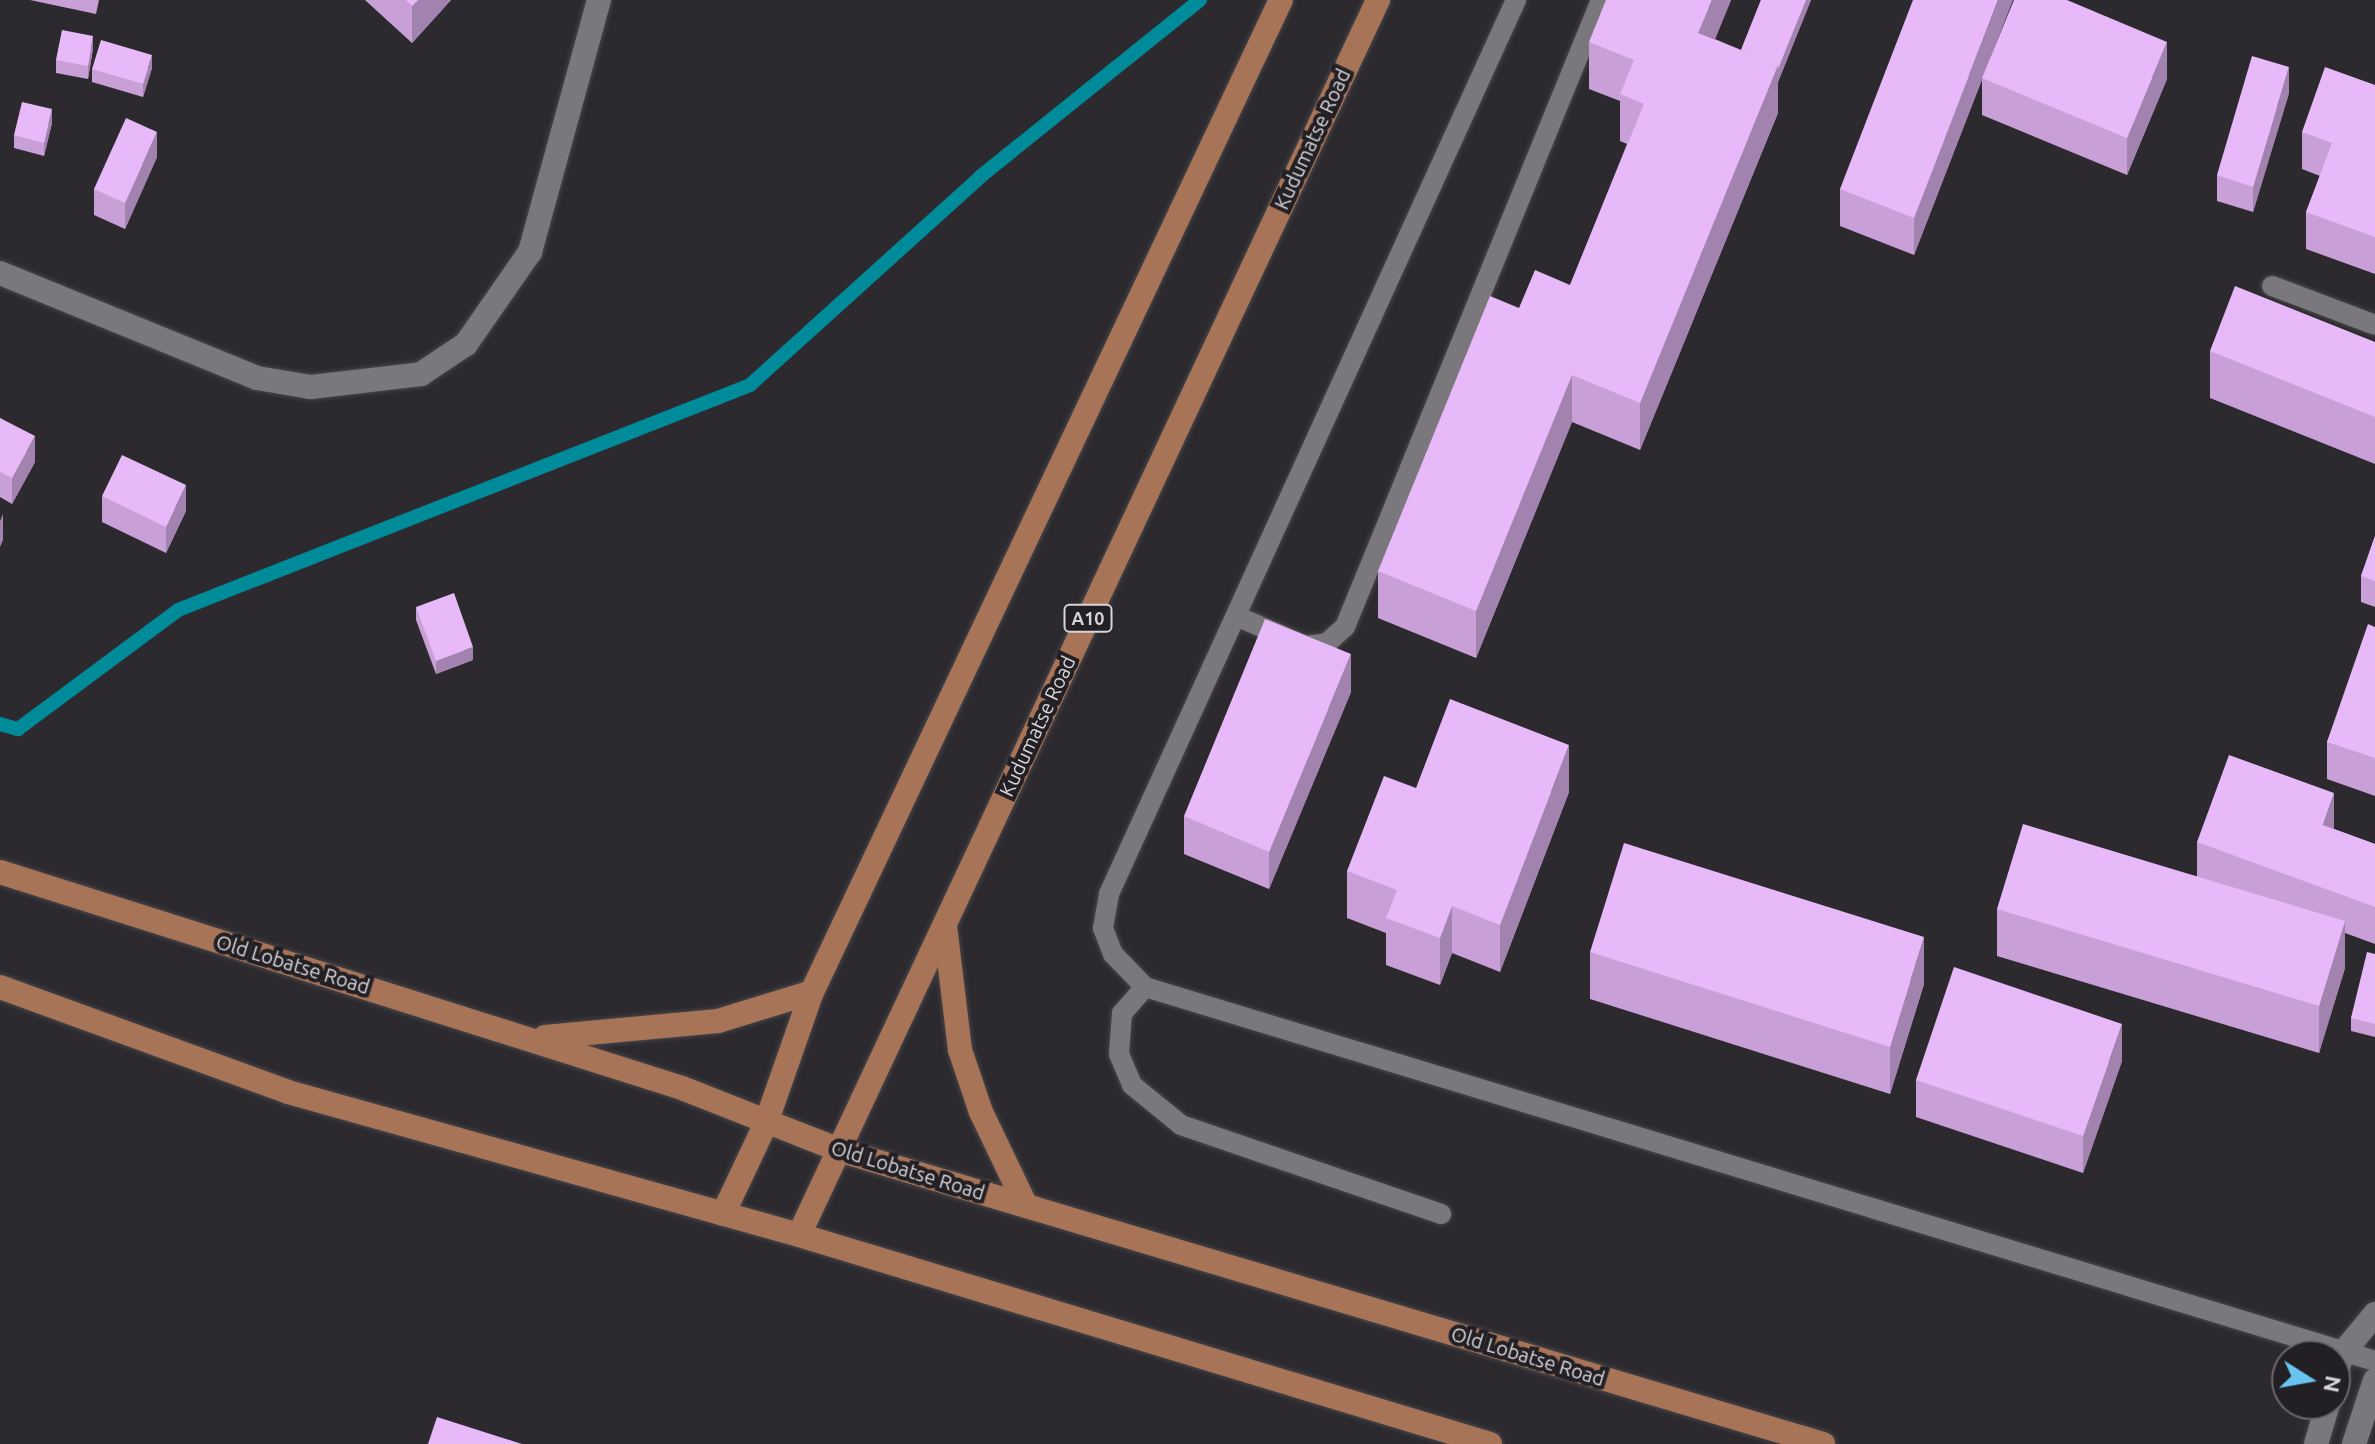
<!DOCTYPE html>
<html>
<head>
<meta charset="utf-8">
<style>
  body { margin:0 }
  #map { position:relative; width:2375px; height:1444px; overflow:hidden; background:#2c2a2e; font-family:Ubuntu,sans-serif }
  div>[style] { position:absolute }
  .stream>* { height:14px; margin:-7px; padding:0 7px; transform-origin:7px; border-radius:7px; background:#008b9b }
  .roads { filter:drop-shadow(0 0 2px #474549) drop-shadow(0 0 2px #474549) }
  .service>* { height:20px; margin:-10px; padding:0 10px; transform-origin:10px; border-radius:10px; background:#7b787d }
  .minor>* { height:24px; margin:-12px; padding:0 12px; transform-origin:12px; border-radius:12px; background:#7b787d }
  .primary>* { height:24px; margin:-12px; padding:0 12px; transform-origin:12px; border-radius:12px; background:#a87458 }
  .wall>* { inset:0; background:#c89fd6 }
  .shaded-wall>* { inset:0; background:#a282ae }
  .building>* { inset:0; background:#e8b9f9 }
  span { translate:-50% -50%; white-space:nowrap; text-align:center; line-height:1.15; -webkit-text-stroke:8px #232025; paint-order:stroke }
  .shield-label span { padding:2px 6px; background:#232025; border:2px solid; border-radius:6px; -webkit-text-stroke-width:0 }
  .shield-label { font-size:18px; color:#d6d5d8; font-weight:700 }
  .street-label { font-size:20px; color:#d6d5d8 }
  .north { position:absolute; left:2271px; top:1340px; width:80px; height:80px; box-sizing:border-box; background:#232025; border:2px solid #6b686d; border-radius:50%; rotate:101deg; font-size:22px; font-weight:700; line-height:32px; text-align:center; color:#d6d5d8 }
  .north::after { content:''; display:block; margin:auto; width:28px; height:36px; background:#68c4f0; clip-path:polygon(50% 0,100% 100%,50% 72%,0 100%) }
</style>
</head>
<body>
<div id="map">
  <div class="stream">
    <i style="left:0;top:724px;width:19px;rotate:16deg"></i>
    <i style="left:18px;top:729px;width:199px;rotate:-36.6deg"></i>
    <i style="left:178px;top:610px;width:615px;rotate:-21.47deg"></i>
    <i style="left:750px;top:385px;width:312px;rotate:-42.1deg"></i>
    <i style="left:981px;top:176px;width:281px;rotate:-38.8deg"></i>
  </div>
  <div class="roads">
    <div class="service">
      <i style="left:1516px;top:0;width:982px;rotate:114.48deg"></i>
      <i style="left:1109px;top:894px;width:35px;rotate:100deg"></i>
      <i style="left:1103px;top:928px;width:28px;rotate:69deg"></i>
      <i style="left:1113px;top:954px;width:46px;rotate:45.9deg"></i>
      <i style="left:1145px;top:987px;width:1286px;rotate:16.91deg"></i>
      <i style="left:2272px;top:286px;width:110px;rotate:20.7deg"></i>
      <i style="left:1236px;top:616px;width:76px;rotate:23.2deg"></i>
      <i style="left:1306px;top:646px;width:21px;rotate:-8deg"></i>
      <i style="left:1327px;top:643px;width:24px;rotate:-42deg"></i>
      <i style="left:1345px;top:627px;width:677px;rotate:-67.79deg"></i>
      <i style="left:1145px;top:987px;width:35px;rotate:131deg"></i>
      <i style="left:1122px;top:1013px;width:41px;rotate:94.2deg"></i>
      <i style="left:1119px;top:1054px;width:34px;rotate:67deg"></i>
      <i style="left:1132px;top:1085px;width:63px;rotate:39.2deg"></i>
      <i style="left:1181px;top:1125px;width:275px;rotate:18.9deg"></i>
    </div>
    <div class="minor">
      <i style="left:0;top:273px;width:278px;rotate:22.2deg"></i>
      <i style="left:257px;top:378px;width:55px;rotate:9.5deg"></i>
      <i style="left:311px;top:387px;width:111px;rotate:-6.7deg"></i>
      <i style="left:421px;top:374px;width:54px;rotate:-33.7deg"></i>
      <i style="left:466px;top:344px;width:112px;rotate:-55.2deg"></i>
      <i style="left:530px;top:252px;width:261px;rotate:-74.7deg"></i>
      <i style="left:2335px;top:1378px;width:25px;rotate:-74deg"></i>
      <i style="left:2342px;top:1354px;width:52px;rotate:-50.5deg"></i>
      <i style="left:2316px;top:1444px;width:42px;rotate:-73.3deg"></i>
      <i style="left:2354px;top:1444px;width:67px;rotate:-71.8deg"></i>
    </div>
    <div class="primary">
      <i style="left:0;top:872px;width:715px;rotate:17.57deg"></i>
      <i style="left:682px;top:1088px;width:172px;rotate:21.5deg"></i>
      <i style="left:842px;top:1151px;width:1024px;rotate:16.63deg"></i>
      <i style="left:945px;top:926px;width:125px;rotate:83.1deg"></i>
      <i style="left:960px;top:1050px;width:65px;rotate:71.3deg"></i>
      <i style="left:981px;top:1112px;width:102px;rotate:64.4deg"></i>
      <i style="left:0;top:987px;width:307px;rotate:20deg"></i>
      <i style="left:288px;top:1092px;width:531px;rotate:15.63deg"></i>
      <i style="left:799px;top:1235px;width:722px;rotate:16.83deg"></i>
      <i style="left:545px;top:1037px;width:174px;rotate:-5.3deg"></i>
      <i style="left:718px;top:1021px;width:98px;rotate:-17.1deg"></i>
      <i style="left:723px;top:1214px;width:101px;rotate:-64.7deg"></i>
      <i style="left:766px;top:1123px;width:139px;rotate:-70.7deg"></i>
      <i style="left:812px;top:992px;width:1097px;rotate:-64.7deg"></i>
      <i style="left:799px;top:1235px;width:1364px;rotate:-64.88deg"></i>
    </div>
  </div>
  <div class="wall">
    <i style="clip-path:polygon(30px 0,99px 0,96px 14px)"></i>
    <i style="clip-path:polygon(365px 0,451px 0,412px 43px)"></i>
    <i style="clip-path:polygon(1731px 0,1715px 39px,1741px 50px,1761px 0,1811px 0,1778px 82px,1778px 113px,1640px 450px,1572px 422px,1476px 658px,1378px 618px,1378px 571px,1519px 308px,1570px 285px,1627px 144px,1620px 141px,1620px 101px,1589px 89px,1589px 42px)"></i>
    <i style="clip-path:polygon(93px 49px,88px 79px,56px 73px,56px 60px)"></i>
    <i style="clip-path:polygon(1991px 56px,2167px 79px,2127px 175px,1982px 115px,1982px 79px,1914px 255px,1840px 226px,1840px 189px)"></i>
    <i style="clip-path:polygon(152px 68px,143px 97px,92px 82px,92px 69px)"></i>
    <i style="clip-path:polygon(2375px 85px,2375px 274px,2306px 249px,2306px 212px,2320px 176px,2302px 169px,2302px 132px)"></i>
    <i style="clip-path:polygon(2289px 93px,2253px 212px,2217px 201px,2217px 175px)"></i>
    <i style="clip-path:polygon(52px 123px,44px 156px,14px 148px,14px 135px)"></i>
    <i style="clip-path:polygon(157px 157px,125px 229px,94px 215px,94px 189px)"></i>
    <i style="clip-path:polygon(2375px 342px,2375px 464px,2210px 398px,2210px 351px)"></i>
    <i style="clip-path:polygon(0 418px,35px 462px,12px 504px,0 497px)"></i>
    <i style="clip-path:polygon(102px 496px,186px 511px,166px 553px,102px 522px)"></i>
    <i style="clip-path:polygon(2375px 536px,2375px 607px,2361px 602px,2361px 576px)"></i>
    <i style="clip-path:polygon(416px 607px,473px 660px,436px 674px,416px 620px)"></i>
    <i style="clip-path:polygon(2375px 627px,2375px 796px,2327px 779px,2327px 742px)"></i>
    <i style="clip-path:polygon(1351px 692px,1269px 889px,1184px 854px,1184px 816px)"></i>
    <i style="clip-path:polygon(1416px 788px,1569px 792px,1500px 972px,1452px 953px,1440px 985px,1386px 965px,1386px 933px,1347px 918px,1347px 871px)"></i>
    <i style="clip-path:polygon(2334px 829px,2375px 844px,2375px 944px,2345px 933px,2345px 968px,2319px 1053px,1997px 956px,1997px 909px,2197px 876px,2197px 842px)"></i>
    <i style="clip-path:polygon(1590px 952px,1924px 984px,1890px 1094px,1590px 999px)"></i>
    <i style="clip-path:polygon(2375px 954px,2375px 1037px,2351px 1031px,2351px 1018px)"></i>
    <i style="clip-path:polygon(2122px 1061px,2083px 1173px,1916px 1117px,1916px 1080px)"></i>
  </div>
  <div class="shaded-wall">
    <i style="clip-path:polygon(418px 0,451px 0,412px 43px,412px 6px)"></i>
    <i style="clip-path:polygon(1712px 0,1731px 0,1698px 80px,1698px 33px)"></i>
    <i style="clip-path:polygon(1806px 0,1811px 0,1778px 82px,1778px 113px,1640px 450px,1640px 403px,1778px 65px)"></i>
    <i style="clip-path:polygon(1998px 0,2013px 0,1914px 255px,1914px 218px)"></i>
    <i style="clip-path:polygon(93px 36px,93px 49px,88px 79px,88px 66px)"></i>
    <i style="clip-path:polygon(2167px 42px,2167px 79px,2127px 175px,2127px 138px)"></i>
    <i style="clip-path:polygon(152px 55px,152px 68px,143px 97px,143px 84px)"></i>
    <i style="clip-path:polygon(2289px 67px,2289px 93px,2253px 212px,2253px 187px)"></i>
    <i style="clip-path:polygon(52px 109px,52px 123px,44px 156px,44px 143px)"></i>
    <i style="clip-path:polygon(157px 132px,157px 157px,125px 229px,125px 203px)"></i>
    <i style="clip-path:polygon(1572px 375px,1572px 422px,1476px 658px,1476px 611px)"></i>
    <i style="clip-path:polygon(35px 436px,35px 462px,12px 504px,12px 478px)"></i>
    <i style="clip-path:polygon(186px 485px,186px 511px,166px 553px,166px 527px)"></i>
    <i style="clip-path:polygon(3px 514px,3px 540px,0 547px,0 521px)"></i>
    <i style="clip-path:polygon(473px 647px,473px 660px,436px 674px,436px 661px)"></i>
    <i style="clip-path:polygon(1351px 654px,1351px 692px,1269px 889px,1269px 852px)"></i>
    <i style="clip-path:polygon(1569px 745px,1569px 792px,1500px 972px,1500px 925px)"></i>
    <i style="clip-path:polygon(2334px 793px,2334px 830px,2323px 825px)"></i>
    <i style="clip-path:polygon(1452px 906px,1452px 953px,1440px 985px,1440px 938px)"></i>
    <i style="clip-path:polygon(2345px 921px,2345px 968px,2319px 1053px,2319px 1006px)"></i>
    <i style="clip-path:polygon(1924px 937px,1924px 984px,1890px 1094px,1890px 1047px)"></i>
    <i style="clip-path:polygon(2122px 1024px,2122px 1061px,2083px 1173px,2083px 1136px)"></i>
  </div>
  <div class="building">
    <i style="clip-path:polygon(406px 0,418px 0,412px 6px)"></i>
    <i style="clip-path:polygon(1606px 0,1712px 0,1698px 33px,1778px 65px,1640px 403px,1572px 375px,1476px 611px,1378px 571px,1490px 296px,1519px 308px,1535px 270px,1570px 285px,1644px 104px,1620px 94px,1634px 60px,1589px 42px)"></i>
    <i style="clip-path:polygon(1761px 0,1806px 0,1778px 69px,1778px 65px,1741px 50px)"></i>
    <i style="clip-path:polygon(1913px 0,1998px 0,1914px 218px,1840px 189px)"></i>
    <i style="clip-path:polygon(2014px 0,2067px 0,2167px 42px,2127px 138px,1982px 78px)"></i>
    <i style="clip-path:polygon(62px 30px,93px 36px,88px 66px,56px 60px)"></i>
    <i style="clip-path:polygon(101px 40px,152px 55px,143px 84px,92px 69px)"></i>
    <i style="clip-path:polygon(2252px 56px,2289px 67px,2253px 187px,2217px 175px)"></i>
    <i style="clip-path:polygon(2325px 67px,2375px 85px,2375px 237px,2306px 212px,2332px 143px,2302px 132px)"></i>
    <i style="clip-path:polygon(22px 102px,52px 109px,44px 143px,14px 135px)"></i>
    <i style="clip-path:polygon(126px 118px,157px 132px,125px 203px,94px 189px)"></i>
    <i style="clip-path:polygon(2235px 286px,2375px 342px,2375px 417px,2210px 351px)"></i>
    <i style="clip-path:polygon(0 418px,35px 436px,12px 478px,0 472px)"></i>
    <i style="clip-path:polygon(122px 455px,186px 485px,166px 527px,102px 496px)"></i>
    <i style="clip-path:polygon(2375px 536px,2375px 581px,2361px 576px)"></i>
    <i style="clip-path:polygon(454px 593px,473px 647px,436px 661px,416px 607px)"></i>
    <i style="clip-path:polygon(1265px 619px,1351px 654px,1269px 852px,1184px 816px)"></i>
    <i style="clip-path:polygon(2368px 624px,2375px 627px,2375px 758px,2327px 742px)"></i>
    <i style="clip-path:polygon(1450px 699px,1569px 745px,1500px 925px,1452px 906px,1440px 938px,1386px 918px,1397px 890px,1347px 871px,1384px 776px,1416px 788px)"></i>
    <i style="clip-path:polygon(2229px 755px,2334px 793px,2323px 825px,2375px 844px,2375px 907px,2197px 842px)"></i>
    <i style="clip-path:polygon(2023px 824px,2345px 921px,2319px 1006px,1997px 909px)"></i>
    <i style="clip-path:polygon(1624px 843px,1924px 937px,1890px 1047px,1590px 952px)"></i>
    <i style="clip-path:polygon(2367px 952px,2375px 954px,2375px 1024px,2351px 1018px)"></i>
    <i style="clip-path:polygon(1954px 967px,2122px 1024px,2083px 1136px,1916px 1080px)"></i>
    <i style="clip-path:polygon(437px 1417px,522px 1444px,428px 1444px)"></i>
  </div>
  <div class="shield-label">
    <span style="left:1088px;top:618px">A10</span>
  </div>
  <div class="street-label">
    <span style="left:1312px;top:139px;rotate:-65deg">Kudumatse Road</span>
    <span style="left:1037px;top:726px;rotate:-65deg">Kudumatse Road</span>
    <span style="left:293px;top:964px;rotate:17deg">Old Lobatse Road</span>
    <span style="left:908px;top:1170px;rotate:17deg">Old Lobatse Road</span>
    <span style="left:1528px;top:1356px;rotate:17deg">Old Lobatse Road</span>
  </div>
  <div class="north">N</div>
</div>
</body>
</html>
